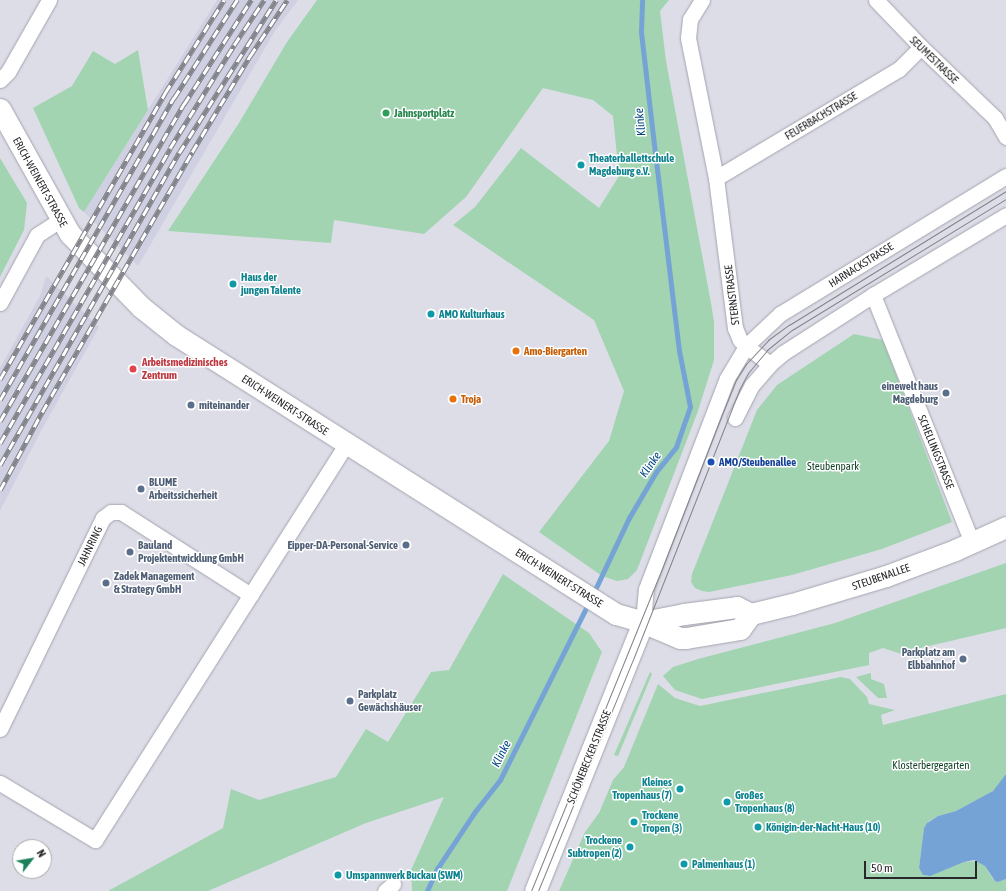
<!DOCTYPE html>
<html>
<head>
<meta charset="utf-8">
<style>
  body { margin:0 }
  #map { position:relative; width:1006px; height:891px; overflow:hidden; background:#dddde8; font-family:"Asap Condensed",sans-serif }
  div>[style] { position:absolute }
  .built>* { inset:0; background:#cfd0e2 }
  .green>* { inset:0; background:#a2d4b1 }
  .water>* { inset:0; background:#76a3d6 }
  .stream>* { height:4.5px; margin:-2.25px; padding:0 2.25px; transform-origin:2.25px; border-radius:2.25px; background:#76a3d6 }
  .roads { filter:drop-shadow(0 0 1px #a3a4ae) drop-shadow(0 0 1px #a3a4ae) }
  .minor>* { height:15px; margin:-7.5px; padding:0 7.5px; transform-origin:7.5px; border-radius:7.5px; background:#fff }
  .secondary>* { height:21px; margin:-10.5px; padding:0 10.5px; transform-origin:10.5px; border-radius:10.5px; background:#fff }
  .tram>* { height:1px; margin:-0.5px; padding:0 0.5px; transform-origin:0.5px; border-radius:0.5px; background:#83838a }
  .rail>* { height:4.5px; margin-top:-2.25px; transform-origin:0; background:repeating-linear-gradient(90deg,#fff 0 9px,#83838a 0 18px); box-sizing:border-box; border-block:1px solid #83838a }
  .dots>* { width:11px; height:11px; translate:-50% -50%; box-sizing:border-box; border:2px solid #fff; border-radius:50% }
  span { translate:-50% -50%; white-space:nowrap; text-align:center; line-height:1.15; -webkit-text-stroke:3px #fff; paint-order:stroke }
  .street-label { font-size:11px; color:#28282c }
  .leisure-label { font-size:11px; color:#27864d; font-weight:700 }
  .left { translate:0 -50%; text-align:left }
  .culture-label { font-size:11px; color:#0d838f; font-weight:700 }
  .right { translate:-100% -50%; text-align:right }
  .food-label { font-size:11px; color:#c56008; font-weight:700 }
  .health-label { font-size:11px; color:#be3a42; font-weight:700 }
  .service-label { font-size:11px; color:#4e5e75; font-weight:700 }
  .transit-label { font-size:11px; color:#164399; font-weight:700 }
  .park-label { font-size:11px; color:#0d3f23 }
  .water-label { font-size:12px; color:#004784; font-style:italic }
  .north { position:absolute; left:12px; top:839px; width:40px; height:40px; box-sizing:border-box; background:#fff; border:1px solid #a9a9ab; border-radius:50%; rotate:59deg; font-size:11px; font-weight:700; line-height:16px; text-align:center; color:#28282c }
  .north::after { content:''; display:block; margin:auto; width:14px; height:18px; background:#1c815b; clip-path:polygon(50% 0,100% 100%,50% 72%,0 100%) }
  .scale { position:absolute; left:864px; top:861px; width:113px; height:18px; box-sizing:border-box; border:2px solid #28282c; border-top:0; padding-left:5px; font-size:12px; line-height:14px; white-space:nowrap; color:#28282c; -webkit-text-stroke:3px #fff; paint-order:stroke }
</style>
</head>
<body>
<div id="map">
  <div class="built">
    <i style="clip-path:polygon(217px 0,298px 0,275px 31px,138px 266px,84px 212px)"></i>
    <i style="clip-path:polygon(46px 276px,99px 327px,41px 431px,0 511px,0 368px,40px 296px)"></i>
  </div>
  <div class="green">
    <i style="clip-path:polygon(317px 0,669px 0,660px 11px,666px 61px,711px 303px,714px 322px,714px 360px,698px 411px,637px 570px,628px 579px,617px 581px,602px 576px,539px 532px,609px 441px,624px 391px,594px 320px,453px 225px,475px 207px,521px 148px,599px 208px,619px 176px,613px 116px,593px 100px,543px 88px,466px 197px,424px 234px,334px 220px,331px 243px,168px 231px,239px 123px,287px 42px)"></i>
    <i style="clip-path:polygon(138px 50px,148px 110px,84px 212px,79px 208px,33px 108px,72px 86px,93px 51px,115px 64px)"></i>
    <i style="clip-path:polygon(0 158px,27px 203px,24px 230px,0 277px)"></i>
    <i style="clip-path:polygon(854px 334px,883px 340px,952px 522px,882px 549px,792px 575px,709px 592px,702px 591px,695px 588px,691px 582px,692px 574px,757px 410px,777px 385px)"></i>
    <i style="clip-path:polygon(1006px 563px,1006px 628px,916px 649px,917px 659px,883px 648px,869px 653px,869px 665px,702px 699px,675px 690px,663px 676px,673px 667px,698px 659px,835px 623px)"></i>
    <i style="clip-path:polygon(503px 574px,589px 633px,602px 652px,507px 891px,412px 891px,411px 870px,444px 797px,366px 823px,208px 891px,108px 891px,223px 828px,231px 789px,259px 800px,336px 777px,366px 729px,388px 742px,431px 672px,449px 670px)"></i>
    <i style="clip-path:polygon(650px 672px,652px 674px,618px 756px,614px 755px)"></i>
    <i style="clip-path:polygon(871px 673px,871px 679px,884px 684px,887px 698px,878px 698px,856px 677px)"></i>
    <i style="clip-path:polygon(841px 677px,850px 679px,867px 697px,869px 704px,895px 710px,881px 715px,883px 725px,1006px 694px,1006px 774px,995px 789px,990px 793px,956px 811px,938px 816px,929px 821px,924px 828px,919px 868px,923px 875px,928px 876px,964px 862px,977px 861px,985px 866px,993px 879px,998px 882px,1006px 879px,1006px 891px,559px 891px,585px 832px,599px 813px,613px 780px,624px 767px,658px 684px,675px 698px,700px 706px)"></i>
  </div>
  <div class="water">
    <i style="clip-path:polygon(1006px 774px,1006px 879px,998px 882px,995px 881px,985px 866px,974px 860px,964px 862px,930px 876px,923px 875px,919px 868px,924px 828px,927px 823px,938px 816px,956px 811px,993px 791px)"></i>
  </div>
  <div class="stream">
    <i style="left:593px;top:594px;width:84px;rotate:-64.7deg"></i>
    <i style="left:629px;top:518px;width:53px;rotate:-59.6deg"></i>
    <i style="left:656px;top:472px;width:32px;rotate:-51deg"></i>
    <i style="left:676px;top:447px;width:42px;rotate:-70.7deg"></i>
    <i style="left:690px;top:407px;width:57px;rotate:-101.1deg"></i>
    <i style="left:679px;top:351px;width:190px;rotate:-96.9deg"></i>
    <i style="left:656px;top:162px;width:131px;rotate:-96.6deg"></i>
    <i style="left:641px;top:32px;width:32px;rotate:-88deg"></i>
    <i style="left:427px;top:891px;width:24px;rotate:-66deg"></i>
    <i style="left:437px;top:869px;width:67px;rotate:-56.5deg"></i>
    <i style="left:474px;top:813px;width:42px;rotate:-51.8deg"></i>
    <i style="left:500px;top:780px;width:199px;rotate:-63.4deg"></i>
  </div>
  <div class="roads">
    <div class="minor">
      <i style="left:702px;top:0;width:22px;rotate:122deg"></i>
      <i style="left:690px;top:19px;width:19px;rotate:96deg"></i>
      <i style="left:688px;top:38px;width:143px;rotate:78.7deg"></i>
      <i style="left:716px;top:178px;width:151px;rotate:82.8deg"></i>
      <i style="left:735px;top:328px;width:13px;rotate:67deg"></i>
      <i style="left:740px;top:340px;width:8px;rotate:45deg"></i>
      <i style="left:746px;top:346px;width:30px;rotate:37deg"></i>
      <i style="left:876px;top:0;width:65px;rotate:46.2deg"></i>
      <i style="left:921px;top:47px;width:103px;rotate:43.8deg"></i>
      <i style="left:995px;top:118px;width:22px;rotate:60deg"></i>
      <i style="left:0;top:80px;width:11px;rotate:-45deg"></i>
      <i style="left:8px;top:72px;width:83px;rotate:-60.3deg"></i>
      <i style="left:716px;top:178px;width:213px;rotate:-30.8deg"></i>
      <i style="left:899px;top:69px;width:31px;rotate:-45deg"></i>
      <i style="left:873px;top:295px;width:267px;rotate:68.2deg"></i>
      <i style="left:0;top:303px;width:77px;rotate:-61.4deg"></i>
      <i style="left:37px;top:235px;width:27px;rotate:-33deg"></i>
      <i style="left:735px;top:418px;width:37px;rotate:-63deg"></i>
      <i style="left:752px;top:385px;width:28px;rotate:-49deg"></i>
      <i style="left:770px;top:364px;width:17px;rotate:-40deg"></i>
      <i style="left:783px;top:353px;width:107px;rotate:-32.8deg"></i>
      <i style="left:873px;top:295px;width:155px;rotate:-31deg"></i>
      <i style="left:643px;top:622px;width:33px;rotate:-85deg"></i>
      <i style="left:646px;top:589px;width:226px;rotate:-69deg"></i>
      <i style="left:727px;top:378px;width:37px;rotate:-59deg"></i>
      <i style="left:746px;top:346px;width:47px;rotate:-43.3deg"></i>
      <i style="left:780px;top:314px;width:265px;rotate:-31.4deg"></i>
      <i style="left:0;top:729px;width:235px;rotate:-64deg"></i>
      <i style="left:103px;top:518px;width:10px;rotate:-37deg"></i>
      <i style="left:111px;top:512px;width:10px"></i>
      <i style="left:121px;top:512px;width:154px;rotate:32.6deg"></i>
      <i style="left:0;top:783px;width:111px;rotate:31deg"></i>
      <i style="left:95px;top:840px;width:469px;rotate:-57.6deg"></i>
      <i style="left:385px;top:891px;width:11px;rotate:-41deg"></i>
    </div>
    <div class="secondary">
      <i style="left:0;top:109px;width:143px;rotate:60.8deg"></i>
      <i style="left:70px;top:234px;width:102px;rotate:45.8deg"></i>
      <i style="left:141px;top:307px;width:45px;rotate:38.7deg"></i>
      <i style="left:176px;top:335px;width:521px;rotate:32.38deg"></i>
      <i style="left:616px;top:614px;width:25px;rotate:16deg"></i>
      <i style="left:640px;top:621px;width:43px;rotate:23deg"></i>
      <i style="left:680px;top:638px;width:6px"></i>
      <i style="left:686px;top:638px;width:55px;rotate:-9.5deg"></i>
      <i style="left:740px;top:629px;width:19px;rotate:-54deg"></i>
      <i style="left:643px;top:622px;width:42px;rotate:-11deg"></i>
      <i style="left:684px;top:614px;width:53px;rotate:-7.5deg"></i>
      <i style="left:737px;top:607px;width:16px;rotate:27deg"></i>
      <i style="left:751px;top:614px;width:42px;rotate:-13.7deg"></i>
      <i style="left:792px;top:604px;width:98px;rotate:-16.6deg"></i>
      <i style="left:886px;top:576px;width:74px;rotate:-20.6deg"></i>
      <i style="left:955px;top:550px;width:56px;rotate:-24.3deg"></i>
      <i style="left:535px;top:891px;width:290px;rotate:-68.1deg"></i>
    </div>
  </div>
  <div class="tram">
    <i style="left:531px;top:891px;width:340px;rotate:-67.9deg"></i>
    <i style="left:659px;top:576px;width:176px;rotate:-68.7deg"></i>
    <i style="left:723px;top:412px;width:35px;rotate:-68deg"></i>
    <i style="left:736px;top:380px;width:19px;rotate:-58deg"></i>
    <i style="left:746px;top:364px;width:33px;rotate:-47deg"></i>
    <i style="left:768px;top:340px;width:26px;rotate:-36deg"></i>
    <i style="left:789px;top:325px;width:255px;rotate:-31.7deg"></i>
    <i style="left:538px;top:891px;width:253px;rotate:-67.7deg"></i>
    <i style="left:634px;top:657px;width:287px;rotate:-68.5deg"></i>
    <i style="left:739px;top:390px;width:19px;rotate:-62deg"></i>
    <i style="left:748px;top:373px;width:30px;rotate:-50deg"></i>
    <i style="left:767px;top:350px;width:32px;rotate:-39deg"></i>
    <i style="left:792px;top:330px;width:251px;rotate:-31.5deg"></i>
  </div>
  <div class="rail">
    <i style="left:0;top:379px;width:330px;rotate:-60deg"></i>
    <i style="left:165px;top:93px;width:110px;rotate:-57.6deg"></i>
    <i style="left:0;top:400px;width:349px;rotate:-60.1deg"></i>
    <i style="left:174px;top:98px;width:117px;rotate:-57.3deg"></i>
    <i style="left:0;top:421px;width:367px;rotate:-59.9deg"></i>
    <i style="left:184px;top:104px;width:124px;rotate:-57.2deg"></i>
    <i style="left:0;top:443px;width:340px;rotate:-60deg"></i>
    <i style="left:170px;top:148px;width:121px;rotate:-58.1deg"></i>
    <i style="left:234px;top:45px;width:54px;rotate:-56.3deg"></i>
    <i style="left:0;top:465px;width:360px;rotate:-60.2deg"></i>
    <i style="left:179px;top:153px;width:181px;rotate:-57.6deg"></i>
    <i style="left:0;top:490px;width:89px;rotate:-61.7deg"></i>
    <i style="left:42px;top:412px;width:300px;rotate:-60deg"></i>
    <i style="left:192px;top:152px;width:112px;rotate:-58.9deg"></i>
    <i style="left:250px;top:56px;width:67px;rotate:-56.5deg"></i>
  </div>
  <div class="dots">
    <i style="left:386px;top:113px;background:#2e9e5b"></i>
    <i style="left:581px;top:165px;background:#0f9aa8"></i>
    <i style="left:233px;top:284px;background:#0f9aa8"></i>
    <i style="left:431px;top:314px;background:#0f9aa8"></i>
    <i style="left:516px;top:351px;background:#e8710a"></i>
    <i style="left:133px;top:369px;background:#e0444e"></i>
    <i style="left:946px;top:393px;background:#5c6f8a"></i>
    <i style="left:453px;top:399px;background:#e8710a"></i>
    <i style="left:191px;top:405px;background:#5c6f8a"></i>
    <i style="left:711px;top:462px;background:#1a4fb4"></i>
    <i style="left:141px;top:489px;background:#5c6f8a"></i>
    <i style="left:406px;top:545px;background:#5c6f8a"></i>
    <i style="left:130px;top:552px;background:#5c6f8a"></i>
    <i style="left:106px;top:583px;background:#5c6f8a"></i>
    <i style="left:963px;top:659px;background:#5c6f8a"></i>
    <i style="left:350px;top:701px;background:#5c6f8a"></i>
    <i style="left:680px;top:789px;background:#0f9aa8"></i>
    <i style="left:727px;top:802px;background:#0f9aa8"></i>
    <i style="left:634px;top:822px;background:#0f9aa8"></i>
    <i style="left:758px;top:827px;background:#0f9aa8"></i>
    <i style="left:630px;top:847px;background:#0f9aa8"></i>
    <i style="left:684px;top:864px;background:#0f9aa8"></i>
    <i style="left:338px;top:875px;background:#0f9aa8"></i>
  </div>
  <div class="street-label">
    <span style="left:934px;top:60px;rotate:44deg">SEUMESTRASSE</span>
    <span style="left:821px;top:116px;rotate:-31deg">FEUERBACHSTRASSE</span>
    <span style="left:40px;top:182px;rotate:61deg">ERICH-WEINERT-STRASSE</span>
    <span style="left:861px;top:265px;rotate:-32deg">HARNACKSTRASSE</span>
    <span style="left:732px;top:295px;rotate:-97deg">STERNSTRASSE</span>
    <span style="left:285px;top:405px;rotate:33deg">ERICH-WEINERT-STRASSE</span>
    <span style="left:936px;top:452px;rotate:68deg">SCHELLINGSTRASSE</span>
    <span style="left:90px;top:546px;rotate:-64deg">JAHNRING</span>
    <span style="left:881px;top:577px;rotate:-19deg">STEUBENALLEE</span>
    <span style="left:559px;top:578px;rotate:32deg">ERICH-WEINERT-STRASSE</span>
    <span style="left:589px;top:757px;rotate:-68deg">SCHÖNEBECKER STRASSE</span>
  </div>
  <div class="leisure-label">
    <span class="left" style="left:394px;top:113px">Jahnsportplatz</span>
  </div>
  <div class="culture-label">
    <span class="left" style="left:589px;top:165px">Theaterballettschule<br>Magdeburg e.V.</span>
    <span class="left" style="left:241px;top:284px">Haus der<br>jungen Talente</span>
    <span class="left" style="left:439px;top:314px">AMO Kulturhaus</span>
    <span class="right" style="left:672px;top:789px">Kleines<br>Tropenhaus (7)</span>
    <span class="left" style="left:735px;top:802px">Großes<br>Tropenhaus (8)</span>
    <span class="left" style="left:642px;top:822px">Trockene<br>Tropen (3)</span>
    <span class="left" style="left:766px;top:827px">Königin-der-Nacht-Haus (10)</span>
    <span class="right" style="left:622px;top:847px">Trockene<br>Subtropen (2)</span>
    <span class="left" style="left:692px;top:864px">Palmenhaus (1)</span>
    <span class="left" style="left:346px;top:875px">Umspannwerk Buckau (SWM)</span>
  </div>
  <div class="food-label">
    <span class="left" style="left:524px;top:351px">Amo-Biergarten</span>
    <span class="left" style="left:461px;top:399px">Troja</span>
  </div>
  <div class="health-label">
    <span class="left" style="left:142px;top:369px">Arbeitsmedizinisches<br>Zentrum</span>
  </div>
  <div class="service-label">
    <span class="right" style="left:938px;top:393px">einewelt haus<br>Magdeburg</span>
    <span class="left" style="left:199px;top:405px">miteinander</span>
    <span class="left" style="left:149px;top:489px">BLUME<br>Arbeitssicherheit</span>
    <span class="right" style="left:398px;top:545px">Eipper-DA-Personal-Service</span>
    <span class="left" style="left:138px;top:552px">Bauland<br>Projektentwicklung GmbH</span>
    <span class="left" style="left:114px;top:583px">Zadek Management<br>&amp; Strategy GmbH</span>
    <span class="right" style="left:955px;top:659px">Parkplatz am<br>Elbbahnhof</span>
    <span class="left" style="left:358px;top:701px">Parkplatz<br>Gewächshäuser</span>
  </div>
  <div class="transit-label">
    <span class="left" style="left:719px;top:462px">AMO/Steubenallee</span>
  </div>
  <div class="park-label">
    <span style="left:833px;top:466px">Steubenpark</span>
    <span style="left:931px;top:765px">Klosterbergegarten</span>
  </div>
  <div class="water-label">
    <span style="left:641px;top:122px;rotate:-96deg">Klinke</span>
    <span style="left:651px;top:465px;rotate:-55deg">Klinke</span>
    <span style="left:502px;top:754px;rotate:-63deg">Klinke</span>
  </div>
  <div class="north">N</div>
  <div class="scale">50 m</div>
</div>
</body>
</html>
